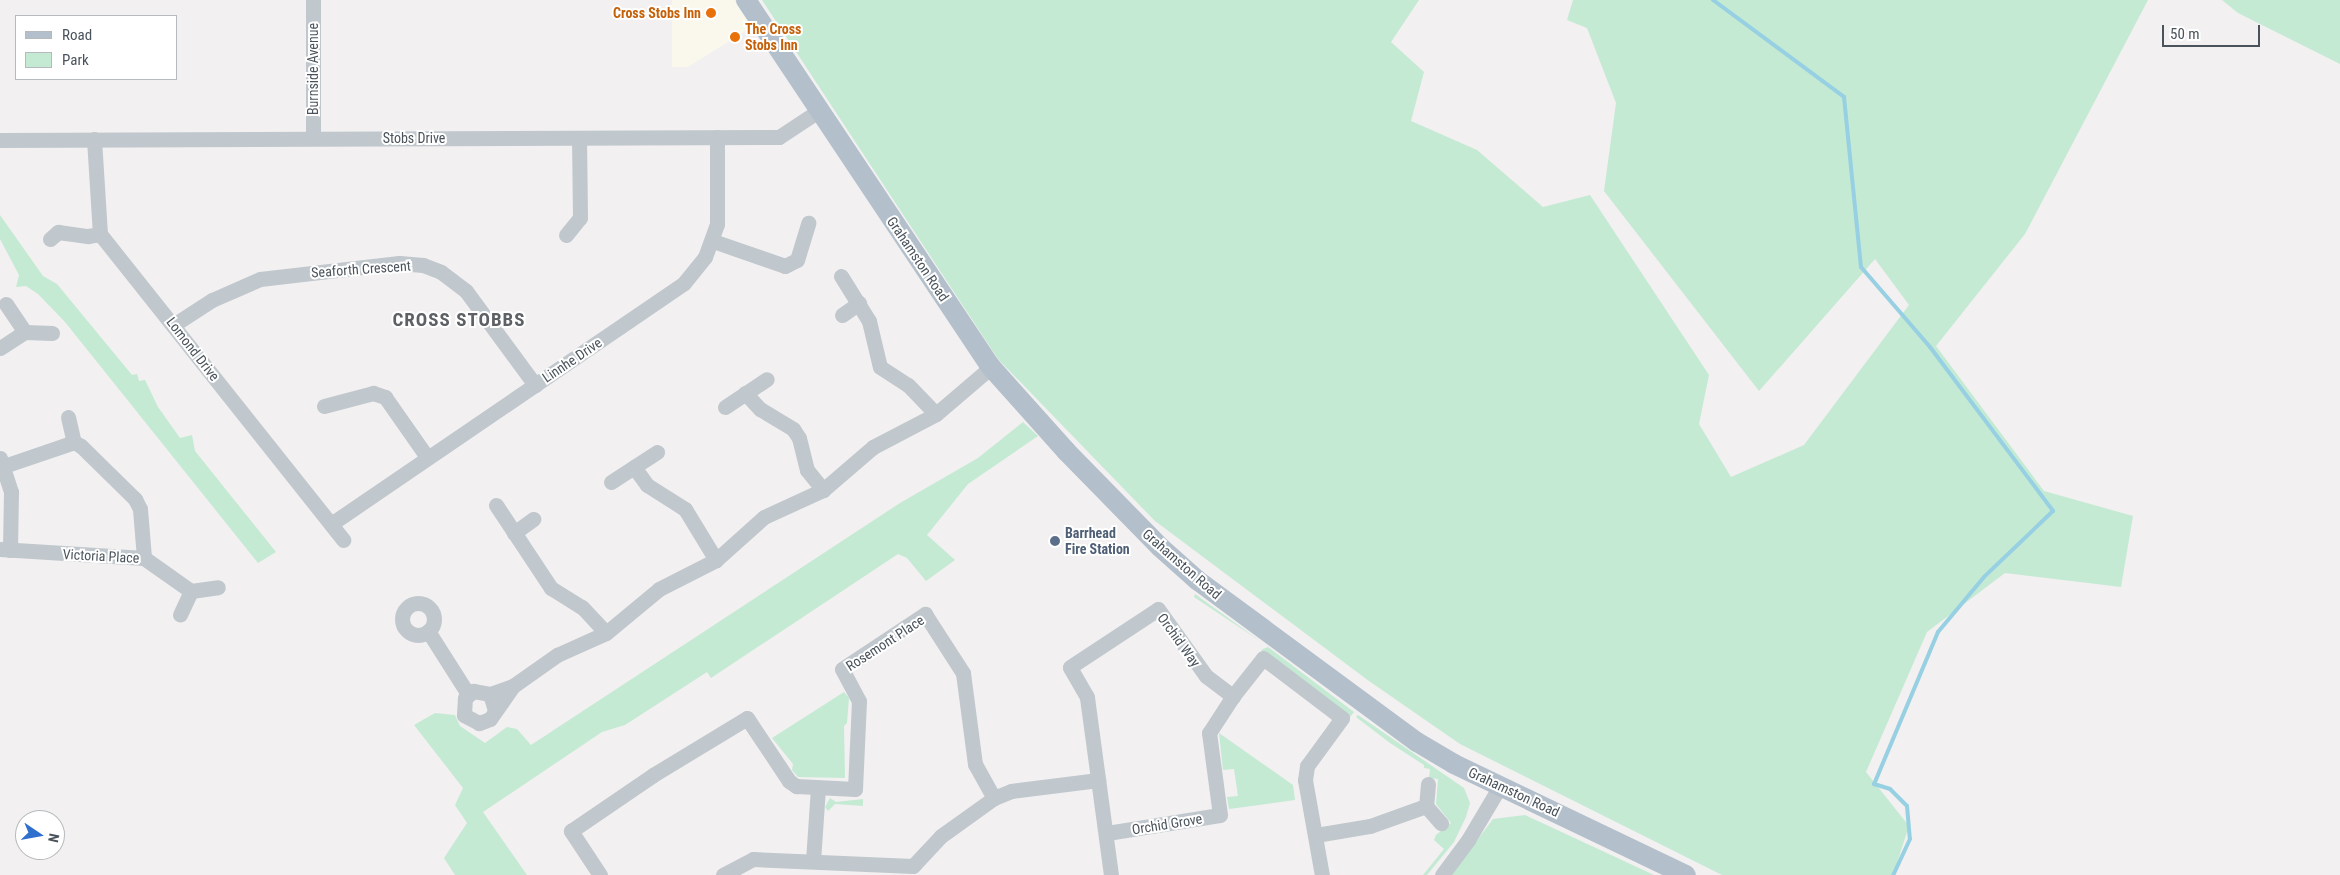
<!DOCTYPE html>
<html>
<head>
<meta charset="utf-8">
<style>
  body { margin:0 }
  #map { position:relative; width:2340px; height:875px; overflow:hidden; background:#f2f0f0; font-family:"Roboto Condensed",sans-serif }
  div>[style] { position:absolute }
  .commercial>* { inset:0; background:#faf7ec }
  .green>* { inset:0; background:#c4ead4 }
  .stream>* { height:4px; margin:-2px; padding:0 2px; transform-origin:2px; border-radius:2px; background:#97d0e2 }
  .minor>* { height:15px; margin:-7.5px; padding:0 7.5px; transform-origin:7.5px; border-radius:7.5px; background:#c0c7cd }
  .minor>.ring { margin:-7.5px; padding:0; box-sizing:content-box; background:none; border:15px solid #c0c7cd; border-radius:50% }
  .major>* { height:20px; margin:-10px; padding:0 10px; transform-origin:10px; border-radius:10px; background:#b3bfcb }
  .dots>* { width:14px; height:14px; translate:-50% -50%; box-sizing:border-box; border:2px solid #fff; border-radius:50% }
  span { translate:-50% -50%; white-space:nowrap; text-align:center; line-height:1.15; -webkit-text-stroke:4px #fff; paint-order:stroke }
  .food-label { font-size:14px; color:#c56008; font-weight:700 }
  .right { translate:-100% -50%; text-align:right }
  .left { translate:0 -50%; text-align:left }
  .street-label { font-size:14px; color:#4a535b }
  .service-label { font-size:14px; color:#4e5e75; font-weight:700 }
  .district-label { font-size:19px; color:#5d6064; font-weight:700; letter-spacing:1px }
  .legend { position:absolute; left:15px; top:15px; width:162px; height:65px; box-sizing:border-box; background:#fff; border:1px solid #b7babd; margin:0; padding:6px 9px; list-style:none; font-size:15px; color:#4a535b }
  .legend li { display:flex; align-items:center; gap:10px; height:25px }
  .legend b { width:25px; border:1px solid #b7babd }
  .north { position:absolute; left:15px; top:810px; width:50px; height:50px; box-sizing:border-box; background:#fff; border:1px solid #b7babd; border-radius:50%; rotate:102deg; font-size:14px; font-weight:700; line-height:20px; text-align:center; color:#4a535b }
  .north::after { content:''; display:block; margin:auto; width:18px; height:22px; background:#2f6fcd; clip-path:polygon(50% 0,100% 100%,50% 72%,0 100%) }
  .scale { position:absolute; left:2162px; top:25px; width:98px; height:22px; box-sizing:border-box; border:2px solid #4a535b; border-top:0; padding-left:6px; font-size:15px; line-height:18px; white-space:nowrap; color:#4a535b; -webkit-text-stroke:4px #fff; paint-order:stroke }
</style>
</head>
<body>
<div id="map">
  <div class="commercial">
    <i style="clip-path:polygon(672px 0,734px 0,752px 27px,688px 67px,672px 67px)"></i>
  </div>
  <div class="green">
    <i style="clip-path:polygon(762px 0,1419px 0,1391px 42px,1424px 72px,1411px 121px,1477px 150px,1543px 207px,1590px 195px,1709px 375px,1699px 424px,1731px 477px,1804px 445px,1909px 305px,1875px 259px,1759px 391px,1604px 191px,1616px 103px,1587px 28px,1567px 20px,1573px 0,2148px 0,2025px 234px,1936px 346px,2044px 491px,2133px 516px,2121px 587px,2005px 573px,1927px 632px,1866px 772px,1909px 826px,1893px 875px,1722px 875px,1460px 744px,1369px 681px,1155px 521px,998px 359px)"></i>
    <i style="clip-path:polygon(2222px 0,2340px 0,2340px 64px,2238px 13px)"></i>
    <i style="clip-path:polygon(0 215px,43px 276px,57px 284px,132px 375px,137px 374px,139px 381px,145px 380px,158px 407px,180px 438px,192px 435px,195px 451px,276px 552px,258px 563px,65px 322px,38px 294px,26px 286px,16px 287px,19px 275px,0 239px)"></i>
    <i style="clip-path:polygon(1023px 422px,1038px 436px,968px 484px,927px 535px,955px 560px,926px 581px,907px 558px,898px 554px,711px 678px,707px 672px,625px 725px,602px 732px,483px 812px,527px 875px,455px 875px,444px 858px,467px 823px,455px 805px,463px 788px,414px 725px,435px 713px,455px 715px,460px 726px,485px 743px,507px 727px,517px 729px,531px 745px,900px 503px,978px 458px)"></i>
    <i style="clip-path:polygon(1195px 594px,1260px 641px,1194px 597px)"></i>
    <i style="clip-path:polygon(1268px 647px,1354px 712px,1350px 717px,1261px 650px)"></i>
    <i style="clip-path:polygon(844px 692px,849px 698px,847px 723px,844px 726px,845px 778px,798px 777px,792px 770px,793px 764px,772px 738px)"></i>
    <i style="clip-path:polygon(1358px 715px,1464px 788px,1470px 803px,1466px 817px,1454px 842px,1427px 875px,1423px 875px,1444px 849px,1434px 840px,1436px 835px,1451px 823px,1436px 804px,1438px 779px,1429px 778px,1430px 769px,1424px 768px,1424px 765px,1390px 743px,1356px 717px)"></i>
    <i style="clip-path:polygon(1219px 733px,1293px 785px,1295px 800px,1229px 809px,1227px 797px,1238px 796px,1234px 769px,1223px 770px)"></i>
    <i style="clip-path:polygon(830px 798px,836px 802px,863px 799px,863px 806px,835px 804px,828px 811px,825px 807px)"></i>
    <i style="clip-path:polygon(1525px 815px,1654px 875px,1451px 875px,1493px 819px)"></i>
  </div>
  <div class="stream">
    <i style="left:1713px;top:0;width:163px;rotate:36.5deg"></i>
    <i style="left:1844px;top:97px;width:171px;rotate:84.3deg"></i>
    <i style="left:1861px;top:267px;width:106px;rotate:49.2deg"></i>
    <i style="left:1930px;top:347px;width:205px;rotate:53.1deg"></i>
    <i style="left:2053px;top:511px;width:95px;rotate:136.3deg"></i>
    <i style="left:1984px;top:577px;width:72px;rotate:129.9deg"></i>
    <i style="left:1938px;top:632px;width:165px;rotate:112.8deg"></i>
    <i style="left:1874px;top:784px;width:17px;rotate:17deg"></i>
    <i style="left:1890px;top:789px;width:24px;rotate:45deg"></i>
    <i style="left:1907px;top:806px;width:33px;rotate:85deg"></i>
    <i style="left:1910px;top:839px;width:40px;rotate:115deg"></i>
  </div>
  <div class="minor">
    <i style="left:313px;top:0;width:138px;rotate:90deg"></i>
    <i style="left:94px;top:139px;width:95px;rotate:86.4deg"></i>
    <i style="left:100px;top:234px;width:391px;rotate:51.5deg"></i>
    <i style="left:0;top:140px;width:779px;rotate:-0.22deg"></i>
    <i style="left:779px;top:137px;width:49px;rotate:-33.4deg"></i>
    <i style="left:566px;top:235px;width:22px;rotate:-51deg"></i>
    <i style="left:580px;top:218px;width:80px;rotate:-90.7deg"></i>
    <i style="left:50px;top:239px;width:11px;rotate:-41deg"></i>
    <i style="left:58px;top:232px;width:30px;rotate:8deg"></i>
    <i style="left:88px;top:236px;width:12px;rotate:-9deg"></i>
    <i style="left:713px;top:241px;width:76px;rotate:19.1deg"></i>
    <i style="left:785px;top:266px;width:13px;rotate:-27deg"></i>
    <i style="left:797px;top:260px;width:39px;rotate:-73deg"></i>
    <i style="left:841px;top:276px;width:53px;rotate:58.1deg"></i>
    <i style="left:869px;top:321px;width:47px;rotate:76.6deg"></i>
    <i style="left:880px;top:367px;width:33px;rotate:33deg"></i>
    <i style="left:908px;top:385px;width:40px;rotate:46deg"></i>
    <i style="left:6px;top:304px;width:34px;rotate:56deg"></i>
    <i style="left:842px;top:315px;width:21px;rotate:-35deg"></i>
    <i style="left:175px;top:324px;width:44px;rotate:-33deg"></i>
    <i style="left:212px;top:300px;width:52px;rotate:-23.6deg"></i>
    <i style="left:260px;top:279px;width:140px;rotate:-6.6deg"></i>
    <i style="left:399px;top:263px;width:24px;rotate:5deg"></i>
    <i style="left:423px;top:265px;width:19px;rotate:21deg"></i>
    <i style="left:441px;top:272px;width:31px;rotate:37deg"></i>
    <i style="left:466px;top:291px;width:117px;rotate:53.7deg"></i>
    <i style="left:0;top:348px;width:30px;rotate:-33deg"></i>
    <i style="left:25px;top:332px;width:27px;rotate:2deg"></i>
    <i style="left:745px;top:393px;width:22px;rotate:47deg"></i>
    <i style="left:760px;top:409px;width:39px;rotate:31deg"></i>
    <i style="left:793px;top:429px;width:11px;rotate:56deg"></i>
    <i style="left:799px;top:438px;width:33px;rotate:76deg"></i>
    <i style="left:807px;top:470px;width:26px;rotate:51deg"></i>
    <i style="left:324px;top:406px;width:51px;rotate:-14.9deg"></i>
    <i style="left:373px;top:393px;width:13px;rotate:18deg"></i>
    <i style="left:385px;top:397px;width:73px;rotate:55deg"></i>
    <i style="left:725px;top:407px;width:50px;rotate:-33.7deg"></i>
    <i style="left:68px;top:417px;width:26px;rotate:77deg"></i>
    <i style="left:0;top:458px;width:36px;rotate:72deg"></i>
    <i style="left:11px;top:492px;width:58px;rotate:91deg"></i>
    <i style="left:4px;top:466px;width:74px;rotate:-18.9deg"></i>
    <i style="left:74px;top:442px;width:8px;rotate:30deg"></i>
    <i style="left:81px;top:446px;width:76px;rotate:44.5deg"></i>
    <i style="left:135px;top:499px;width:11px;rotate:63deg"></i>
    <i style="left:140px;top:509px;width:49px;rotate:85.3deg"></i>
    <i style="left:634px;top:467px;width:22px;rotate:54deg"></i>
    <i style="left:647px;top:485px;width:45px;rotate:32.3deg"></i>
    <i style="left:685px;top:509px;width:60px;rotate:58.7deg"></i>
    <i style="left:611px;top:482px;width:55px;rotate:-33.1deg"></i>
    <i style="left:496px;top:505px;width:100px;rotate:56.5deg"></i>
    <i style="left:551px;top:588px;width:36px;rotate:32deg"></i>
    <i style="left:582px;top:607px;width:35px;rotate:47deg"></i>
    <i style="left:331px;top:524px;width:427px;rotate:-34.3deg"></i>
    <i style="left:684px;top:283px;width:33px;rotate:-51deg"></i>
    <i style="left:705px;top:257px;width:35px;rotate:-70deg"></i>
    <i style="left:717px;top:224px;width:87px;rotate:-90deg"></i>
    <i style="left:514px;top:533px;width:24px;rotate:-36deg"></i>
    <i style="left:0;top:549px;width:144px;rotate:3.6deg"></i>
    <i style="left:144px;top:558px;width:57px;rotate:35.1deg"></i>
    <i style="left:191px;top:591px;width:26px;rotate:115deg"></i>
    <i style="left:191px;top:591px;width:27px;rotate:-8deg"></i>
    <i class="ring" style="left:402px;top:603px;width:17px;height:17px"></i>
    <i style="left:428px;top:631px;width:75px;rotate:57.6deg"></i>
    <i style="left:513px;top:686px;width:54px;rotate:-35.2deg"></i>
    <i style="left:557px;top:655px;width:54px;rotate:-24.2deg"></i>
    <i style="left:606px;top:633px;width:69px;rotate:-39.7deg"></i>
    <i style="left:659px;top:589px;width:64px;rotate:-27deg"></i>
    <i style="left:716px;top:560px;width:64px;rotate:-41.9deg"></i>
    <i style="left:764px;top:517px;width:65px;rotate:-24.6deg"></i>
    <i style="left:823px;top:490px;width:66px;rotate:-40.7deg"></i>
    <i style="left:873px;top:447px;width:71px;rotate:-27.6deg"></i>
    <i style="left:936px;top:414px;width:72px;rotate:-40.5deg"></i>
    <i style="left:490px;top:694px;width:24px;rotate:-19deg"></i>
    <i style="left:513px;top:686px;width:40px;rotate:124.9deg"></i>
    <i style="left:490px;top:719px;width:12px;rotate:160deg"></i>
    <i style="left:479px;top:723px;width:17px;rotate:-152deg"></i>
    <i style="left:464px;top:715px;width:17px;rotate:-87deg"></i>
    <i style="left:465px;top:698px;width:11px;rotate:-41deg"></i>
    <i style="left:473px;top:691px;width:17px;rotate:10deg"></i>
    <i style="left:490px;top:694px;width:17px;rotate:73deg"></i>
    <i style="left:1428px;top:784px;width:22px;rotate:95deg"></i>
    <i style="left:1426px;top:806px;width:23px;rotate:49deg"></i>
    <i style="left:994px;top:798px;width:18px;rotate:-22deg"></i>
    <i style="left:1011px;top:791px;width:88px;rotate:-7.2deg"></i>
    <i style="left:1107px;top:833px;width:114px;rotate:-9.1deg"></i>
    <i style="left:1220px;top:815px;width:83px;rotate:-97.6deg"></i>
    <i style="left:1209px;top:733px;width:44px;rotate:-57deg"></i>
    <i style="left:1316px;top:835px;width:55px;rotate:-9.5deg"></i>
    <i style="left:1370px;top:826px;width:59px;rotate:-19.7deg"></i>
    <i style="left:813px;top:861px;width:73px;rotate:-86.1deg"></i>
    <i style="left:600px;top:875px;width:53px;rotate:-123.4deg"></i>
    <i style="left:571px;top:831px;width:99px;rotate:-34.3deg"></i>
    <i style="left:653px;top:775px;width:110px;rotate:-31.2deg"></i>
    <i style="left:747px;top:718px;width:76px;rotate:56.3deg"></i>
    <i style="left:789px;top:781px;width:9px;rotate:36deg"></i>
    <i style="left:796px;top:786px;width:59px;rotate:2.9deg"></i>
    <i style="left:855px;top:789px;width:88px;rotate:-87.4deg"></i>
    <i style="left:859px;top:701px;width:36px;rotate:-118deg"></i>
    <i style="left:842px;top:669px;width:100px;rotate:-33.5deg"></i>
    <i style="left:925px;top:614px;width:70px;rotate:57.2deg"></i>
    <i style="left:963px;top:673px;width:92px;rotate:82.5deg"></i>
    <i style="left:975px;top:764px;width:39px;rotate:61deg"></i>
    <i style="left:994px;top:798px;width:65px;rotate:144.4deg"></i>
    <i style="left:941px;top:836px;width:41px;rotate:133deg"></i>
    <i style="left:913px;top:866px;width:160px;rotate:-177.5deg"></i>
    <i style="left:753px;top:859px;width:34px;rotate:152deg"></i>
    <i style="left:1111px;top:875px;width:180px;rotate:-97.7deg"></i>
    <i style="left:1087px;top:697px;width:34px;rotate:-120deg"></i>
    <i style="left:1070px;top:667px;width:105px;rotate:-33.4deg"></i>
    <i style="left:1158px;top:609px;width:82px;rotate:54.4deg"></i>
    <i style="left:1206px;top:676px;width:34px;rotate:37deg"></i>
    <i style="left:1233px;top:696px;width:48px;rotate:-51.7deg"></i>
    <i style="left:1263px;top:658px;width:99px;rotate:37.2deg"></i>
    <i style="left:1342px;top:718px;width:59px;rotate:126.1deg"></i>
    <i style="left:1307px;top:766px;width:14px;rotate:98deg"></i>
    <i style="left:1305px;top:780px;width:97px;rotate:79.9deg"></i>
    <i style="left:1442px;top:875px;width:44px;rotate:-53.4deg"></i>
    <i style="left:1468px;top:840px;width:63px;rotate:-59.3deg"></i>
  </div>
  <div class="major">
    <i style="left:746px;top:0;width:441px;rotate:56.3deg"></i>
    <i style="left:991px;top:367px;width:113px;rotate:48.2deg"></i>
    <i style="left:1066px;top:451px;width:134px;rotate:45.6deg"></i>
    <i style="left:1160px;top:547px;width:50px;rotate:41.7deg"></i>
    <i style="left:1197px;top:580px;width:273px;rotate:36.4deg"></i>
    <i style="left:1417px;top:742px;width:43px;rotate:30.7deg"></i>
    <i style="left:1454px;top:764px;width:257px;rotate:25.6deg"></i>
  </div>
  <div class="dots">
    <i style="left:711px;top:13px;background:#e8710a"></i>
    <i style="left:735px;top:37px;background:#e8710a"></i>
    <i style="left:1055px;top:541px;background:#5c6f8a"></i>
  </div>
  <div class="food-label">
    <span class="right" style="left:701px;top:13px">Cross Stobs Inn</span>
    <span class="left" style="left:745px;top:37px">The Cross<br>Stobs Inn</span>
  </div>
  <div class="street-label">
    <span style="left:313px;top:69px;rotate:-90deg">Burnside Avenue</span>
    <span style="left:414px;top:138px">Stobs Drive</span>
    <span style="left:918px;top:259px;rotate:56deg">Grahamston Road</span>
    <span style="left:361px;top:269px;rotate:-4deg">Seaforth Crescent</span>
    <span style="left:193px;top:349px;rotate:52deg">Lomond Drive</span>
    <span style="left:572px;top:360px;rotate:-34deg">Linnhe Drive</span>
    <span style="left:101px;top:556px;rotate:3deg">Victoria Place</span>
    <span style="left:1182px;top:564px;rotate:41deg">Grahamston Road</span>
    <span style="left:1179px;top:640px;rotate:54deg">Orchid Way</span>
    <span style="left:885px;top:643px;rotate:-33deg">Rosemont Place</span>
    <span style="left:1514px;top:792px;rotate:25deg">Grahamston Road</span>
    <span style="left:1167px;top:824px;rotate:-9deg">Orchid Grove</span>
  </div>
  <div class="service-label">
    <span class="left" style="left:1065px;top:541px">Barrhead<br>Fire Station</span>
  </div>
  <div class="district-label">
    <span style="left:459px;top:320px">CROSS STOBBS</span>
  </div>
  <ul class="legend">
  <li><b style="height:6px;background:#b3bfcb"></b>Road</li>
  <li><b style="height:14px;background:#c4ead4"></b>Park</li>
  </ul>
  <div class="north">N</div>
  <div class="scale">50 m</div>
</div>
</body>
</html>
